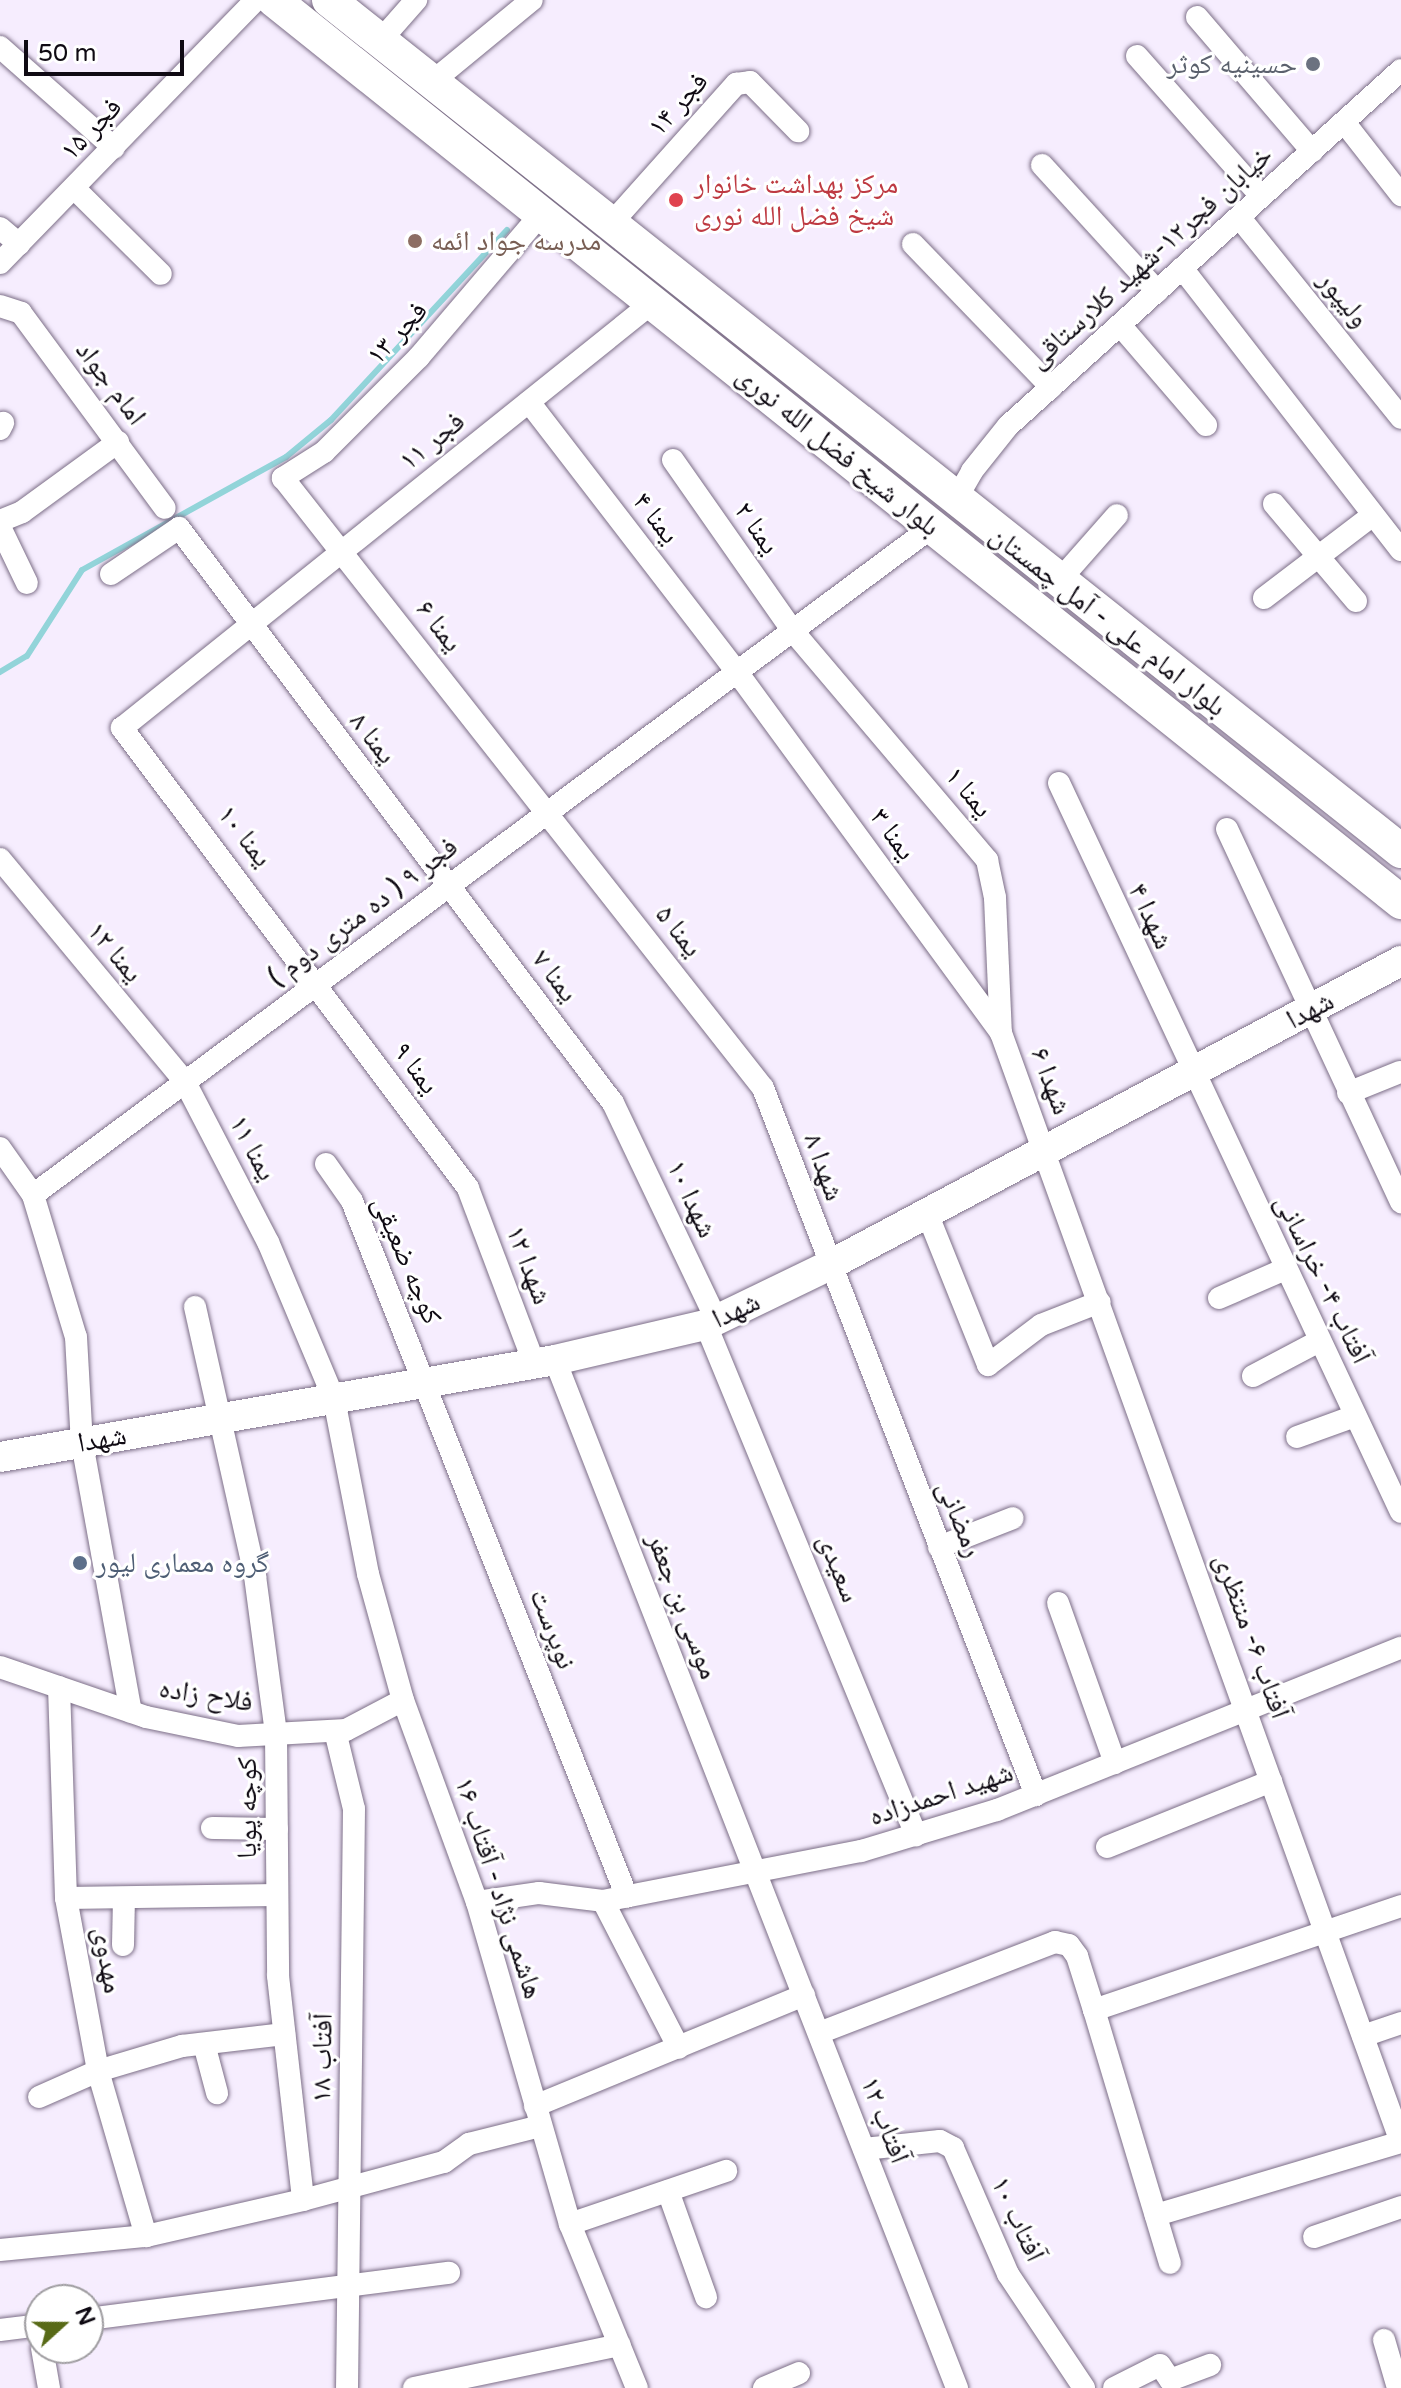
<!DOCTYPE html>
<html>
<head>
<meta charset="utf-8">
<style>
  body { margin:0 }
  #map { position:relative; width:1401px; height:2388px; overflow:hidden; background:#f6edfe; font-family:"Varela Round","Noto Naskh Arabic",sans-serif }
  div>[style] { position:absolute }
  .stream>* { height:6px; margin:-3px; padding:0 3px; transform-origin:3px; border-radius:3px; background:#92d4d9 }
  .roads { filter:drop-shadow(0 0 2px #7c6e87) drop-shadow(0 0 2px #7c6e87) }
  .minor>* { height:22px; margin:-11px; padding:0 11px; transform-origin:11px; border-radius:11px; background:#fff }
  .secondary>* { height:30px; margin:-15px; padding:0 15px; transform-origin:15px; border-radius:15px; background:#fff }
  .primary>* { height:34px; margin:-17px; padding:0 17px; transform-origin:17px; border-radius:17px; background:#fff }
  .dots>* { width:22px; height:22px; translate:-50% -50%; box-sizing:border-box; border:4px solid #fff; border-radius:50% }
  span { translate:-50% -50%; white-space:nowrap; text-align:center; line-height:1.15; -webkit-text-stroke:6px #fff; paint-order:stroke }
  .worship-label { font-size:28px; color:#5b616d }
  .right { translate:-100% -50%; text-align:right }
  .street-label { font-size:28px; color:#0f0a13 }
  .health-label { font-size:28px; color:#be3a42 }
  .left { translate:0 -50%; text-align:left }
  .education-label { font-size:28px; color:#785e54 }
  .service-label { font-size:28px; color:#4e5e75 }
  .north { position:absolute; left:24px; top:2284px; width:80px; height:80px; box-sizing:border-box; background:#fff; border:2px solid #9f9da1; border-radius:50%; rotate:69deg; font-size:22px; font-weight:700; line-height:32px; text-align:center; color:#0f0a13 }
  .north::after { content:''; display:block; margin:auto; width:28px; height:36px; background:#586a17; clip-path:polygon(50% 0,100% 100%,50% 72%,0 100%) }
  .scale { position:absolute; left:24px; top:40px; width:160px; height:36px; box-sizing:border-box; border:4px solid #0f0a13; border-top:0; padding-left:10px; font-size:24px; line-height:28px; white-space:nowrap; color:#0f0a13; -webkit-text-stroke:6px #fff; paint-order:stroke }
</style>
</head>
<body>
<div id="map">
  <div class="stream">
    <i style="left:0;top:672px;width:31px;rotate:-31deg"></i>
    <i style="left:27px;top:656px;width:102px;rotate:-57.4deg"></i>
    <i style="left:82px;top:570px;width:233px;rotate:-29deg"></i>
    <i style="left:286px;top:457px;width:58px;rotate:-39.4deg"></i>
    <i style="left:331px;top:420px;width:259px;rotate:-47.2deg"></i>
  </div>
  <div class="roads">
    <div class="minor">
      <i style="left:1197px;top:17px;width:177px;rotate:49.4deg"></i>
      <i style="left:380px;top:41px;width:55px;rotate:-48.7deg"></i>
      <i style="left:0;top:47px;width:152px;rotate:41.5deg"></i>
      <i style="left:1137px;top:56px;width:187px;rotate:48.5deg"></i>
      <i style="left:432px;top:82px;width:129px;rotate:-39.4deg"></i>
      <i style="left:1344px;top:122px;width:93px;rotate:52deg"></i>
      <i style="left:1042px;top:165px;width:171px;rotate:47.6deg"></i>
      <i style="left:74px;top:188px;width:122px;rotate:44.7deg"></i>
      <i style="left:541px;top:214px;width:188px;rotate:130.5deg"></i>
      <i style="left:419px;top:357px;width:134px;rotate:135deg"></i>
      <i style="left:324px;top:452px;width:49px;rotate:147.6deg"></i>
      <i style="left:283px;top:478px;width:776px;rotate:51.8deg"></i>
      <i style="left:763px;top:1088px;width:758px;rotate:68.89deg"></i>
      <i style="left:1239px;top:217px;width:258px;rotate:51.1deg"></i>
      <i style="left:609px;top:226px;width:191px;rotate:-48.2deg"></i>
      <i style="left:736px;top:84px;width:14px;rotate:-8deg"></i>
      <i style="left:750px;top:82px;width:69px;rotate:45.6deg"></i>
      <i style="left:0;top:228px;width:25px;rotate:40deg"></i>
      <i style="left:913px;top:244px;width:199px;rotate:46deg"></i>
      <i style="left:0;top:263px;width:367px;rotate:-45.8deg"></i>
      <i style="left:1182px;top:268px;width:357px;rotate:52.2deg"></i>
      <i style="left:0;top:306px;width:22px;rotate:18deg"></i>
      <i style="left:21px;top:313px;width:242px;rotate:53.6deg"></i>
      <i style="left:1120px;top:325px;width:132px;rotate:49.3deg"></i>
      <i style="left:529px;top:402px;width:341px;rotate:52.4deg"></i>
      <i style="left:737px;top:672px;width:447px;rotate:53.8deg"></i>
      <i style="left:1001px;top:1033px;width:1179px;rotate:70.17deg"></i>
      <i style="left:1401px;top:2142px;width:256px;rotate:163.4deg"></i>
      <i style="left:0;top:429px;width:7px;rotate:-63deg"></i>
      <i style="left:673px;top:460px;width:208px;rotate:55deg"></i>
      <i style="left:792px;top:630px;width:302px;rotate:49.7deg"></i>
      <i style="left:987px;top:860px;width:39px;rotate:78deg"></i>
      <i style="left:995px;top:898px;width:135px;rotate:87.5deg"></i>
      <i style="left:955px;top:501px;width:34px;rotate:-60deg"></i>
      <i style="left:972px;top:471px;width:58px;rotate:-51.3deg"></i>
      <i style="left:1008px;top:426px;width:530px;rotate:-42.17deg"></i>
      <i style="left:1274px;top:504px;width:127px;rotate:49.8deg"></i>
      <i style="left:0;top:521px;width:24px;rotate:-22deg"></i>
      <i style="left:22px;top:512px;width:119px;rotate:-36.1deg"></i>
      <i style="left:0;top:527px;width:62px;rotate:64.3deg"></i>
      <i style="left:111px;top:574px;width:82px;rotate:-34.1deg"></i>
      <i style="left:179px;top:528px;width:720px;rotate:52.96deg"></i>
      <i style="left:613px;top:1103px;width:239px;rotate:64.5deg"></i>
      <i style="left:1058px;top:582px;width:89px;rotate:-48.6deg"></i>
      <i style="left:1264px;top:598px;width:137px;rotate:-37.3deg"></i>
      <i style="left:1059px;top:783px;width:805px;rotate:64.87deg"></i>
      <i style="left:1227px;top:829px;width:412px;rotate:65deg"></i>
      <i style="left:0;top:859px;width:290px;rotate:50.3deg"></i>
      <i style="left:185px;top:1082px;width:180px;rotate:62.6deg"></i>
      <i style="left:268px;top:1242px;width:170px;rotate:67.2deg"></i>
      <i style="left:334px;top:1399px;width:178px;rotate:79deg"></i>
      <i style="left:368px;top:1574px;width:131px;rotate:74.5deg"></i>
      <i style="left:403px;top:1700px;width:215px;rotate:69.9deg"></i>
      <i style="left:477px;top:1902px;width:335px;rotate:73.9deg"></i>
      <i style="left:570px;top:2224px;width:177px;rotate:67.8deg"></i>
      <i style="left:1348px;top:1093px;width:56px;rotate:-22deg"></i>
      <i style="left:0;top:1148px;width:57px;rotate:54.9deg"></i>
      <i style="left:33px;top:1195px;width:148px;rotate:73.2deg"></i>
      <i style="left:76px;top:1337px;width:106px;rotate:86.8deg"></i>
      <i style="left:82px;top:1443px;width:273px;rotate:79.7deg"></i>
      <i style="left:326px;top:1164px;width:45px;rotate:54.9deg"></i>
      <i style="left:352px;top:1201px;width:748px;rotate:68.44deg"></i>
      <i style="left:33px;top:1195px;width:1120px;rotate:-36.61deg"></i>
      <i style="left:927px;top:1213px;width:164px;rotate:68.1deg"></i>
      <i style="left:988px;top:1365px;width:66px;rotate:-37deg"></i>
      <i style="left:1041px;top:1325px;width:63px;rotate:-21.3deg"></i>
      <i style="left:1219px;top:1298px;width:72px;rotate:-23.7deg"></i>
      <i style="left:195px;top:1307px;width:276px;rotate:77.4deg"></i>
      <i style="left:255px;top:1576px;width:159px;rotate:82.4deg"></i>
      <i style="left:276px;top:1734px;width:242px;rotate:89.5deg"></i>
      <i style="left:278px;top:1976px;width:225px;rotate:83.6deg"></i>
      <i style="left:706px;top:1325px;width:552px;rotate:67.62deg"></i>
      <i style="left:555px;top:1360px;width:1104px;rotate:68.64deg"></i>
      <i style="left:534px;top:1363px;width:187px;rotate:-110.7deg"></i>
      <i style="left:468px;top:1188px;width:576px;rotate:-126.95deg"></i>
      <i style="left:122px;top:728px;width:679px;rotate:-38.73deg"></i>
      <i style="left:1253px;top:1376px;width:75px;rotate:-27.9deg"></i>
      <i style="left:1297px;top:1437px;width:62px;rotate:-19.9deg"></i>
      <i style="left:939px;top:1547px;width:79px;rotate:-21.4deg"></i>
      <i style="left:1058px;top:1603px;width:170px;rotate:70.4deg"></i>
      <i style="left:0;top:1667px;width:154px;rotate:18.9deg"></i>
      <i style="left:146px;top:1717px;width:94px;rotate:11.7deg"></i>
      <i style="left:238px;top:1736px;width:108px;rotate:-3.2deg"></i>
      <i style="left:346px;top:1730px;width:64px;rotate:-27.8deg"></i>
      <i style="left:59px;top:1687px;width:211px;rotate:88.1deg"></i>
      <i style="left:66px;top:1898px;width:176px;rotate:79.5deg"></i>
      <i style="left:98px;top:2071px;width:172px;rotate:73.8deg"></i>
      <i style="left:335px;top:1731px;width:80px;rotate:76.3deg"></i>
      <i style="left:354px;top:1809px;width:579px;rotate:90.69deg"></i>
      <i style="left:212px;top:1828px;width:65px;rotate:0.9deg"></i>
      <i style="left:1107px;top:1847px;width:177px;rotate:-21.9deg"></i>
      <i style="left:66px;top:1898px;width:211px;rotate:-0.8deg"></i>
      <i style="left:603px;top:1901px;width:165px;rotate:62.7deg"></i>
      <i style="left:477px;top:1902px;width:63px;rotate:-8.3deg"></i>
      <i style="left:539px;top:1893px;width:64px;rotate:7.1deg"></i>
      <i style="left:603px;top:1901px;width:263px;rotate:-11deg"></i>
      <i style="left:861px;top:1851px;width:142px;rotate:-16.8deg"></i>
      <i style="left:997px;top:1810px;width:435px;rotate:-21.9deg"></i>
      <i style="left:123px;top:1945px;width:47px;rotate:-88.8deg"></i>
      <i style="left:1094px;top:2010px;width:324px;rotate:-18.7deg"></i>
      <i style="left:819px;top:2033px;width:253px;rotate:-21.1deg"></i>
      <i style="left:1055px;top:1942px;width:14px;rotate:12deg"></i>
      <i style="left:1069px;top:1945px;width:14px;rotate:54deg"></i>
      <i style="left:1077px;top:1956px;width:57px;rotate:72.5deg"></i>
      <i style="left:1094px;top:2010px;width:264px;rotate:73.3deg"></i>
      <i style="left:1363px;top:2036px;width:40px;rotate:-18.9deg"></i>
      <i style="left:204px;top:2044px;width:51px;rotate:75.1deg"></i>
      <i style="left:39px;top:2097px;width:64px;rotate:-23.8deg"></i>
      <i style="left:98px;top:2071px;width:88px;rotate:-16.6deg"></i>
      <i style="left:182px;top:2046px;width:103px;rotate:-6.7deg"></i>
      <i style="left:535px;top:2106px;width:291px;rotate:-22.4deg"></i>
      <i style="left:864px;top:2149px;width:76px;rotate:-6deg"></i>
      <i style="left:940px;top:2141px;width:15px;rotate:28deg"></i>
      <i style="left:953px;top:2148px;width:137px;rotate:66.4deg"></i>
      <i style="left:1008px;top:2274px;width:137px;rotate:56.3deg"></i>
      <i style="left:668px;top:2191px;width:113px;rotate:70.3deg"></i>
      <i style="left:570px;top:2224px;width:165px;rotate:-18.8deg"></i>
      <i style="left:1314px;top:2237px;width:92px;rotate:-19deg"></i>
      <i style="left:0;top:2250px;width:147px;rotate:-5.5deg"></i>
      <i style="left:146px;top:2236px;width:161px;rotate:-12.9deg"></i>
      <i style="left:303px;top:2200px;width:146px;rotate:-15.1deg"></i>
      <i style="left:444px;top:2162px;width:31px;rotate:-36deg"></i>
      <i style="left:469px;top:2144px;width:73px;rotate:-14.2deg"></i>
      <i style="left:88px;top:2319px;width:364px;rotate:-7.3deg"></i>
      <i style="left:0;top:2330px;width:40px;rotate:-7.1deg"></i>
      <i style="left:1384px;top:2340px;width:50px;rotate:73.7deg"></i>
      <i style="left:42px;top:2348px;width:41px;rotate:80.1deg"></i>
      <i style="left:414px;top:2388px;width:210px;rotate:-11.8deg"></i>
      <i style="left:764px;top:2388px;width:38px;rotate:-23deg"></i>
      <i style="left:1114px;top:2388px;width:51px;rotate:-26.6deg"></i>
      <i style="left:1160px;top:2365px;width:18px;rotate:56deg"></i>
      <i style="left:1170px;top:2380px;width:43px;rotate:-20.6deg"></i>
    </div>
    <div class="secondary">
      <i style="left:0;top:1457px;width:563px;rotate:-9.91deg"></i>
      <i style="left:555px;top:1360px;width:155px;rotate:-13.1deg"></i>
      <i style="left:706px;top:1325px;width:136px;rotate:-25.8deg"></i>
      <i style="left:828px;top:1266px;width:649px;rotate:-28.03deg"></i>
    </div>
    <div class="primary">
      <i style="left:274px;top:0;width:1444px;rotate:38.67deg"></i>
      <i style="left:329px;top:0;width:1369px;rotate:38.44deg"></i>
    </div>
  </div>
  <div class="dots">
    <i style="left:1313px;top:64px;background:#6b7280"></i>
    <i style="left:676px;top:200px;background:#e0444e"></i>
    <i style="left:415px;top:241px;background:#8d6e63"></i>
    <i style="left:80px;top:1563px;background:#5c6f8a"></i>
  </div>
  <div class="worship-label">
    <span class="right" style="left:1297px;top:64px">حسینیه کوثر</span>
  </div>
  <div class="street-label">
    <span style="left:678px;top:104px;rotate:-48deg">فجر ۱۴</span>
    <span style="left:91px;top:129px;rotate:-46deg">فجر ۱۵</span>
    <span style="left:1150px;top:257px;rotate:-42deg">خيابان فجر۱۲-شهيد كلارستاقی</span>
    <span style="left:1344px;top:299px;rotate:51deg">ولیپور</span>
    <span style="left:397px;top:333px;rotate:-47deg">فجر ۱۳</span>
    <span style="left:111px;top:383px;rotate:53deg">امام جواد</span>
    <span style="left:432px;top:441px;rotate:-39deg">فجر ۱۱</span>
    <span style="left:838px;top:451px;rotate:39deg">بلوار شیخ فضل الله نوری</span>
    <span style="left:656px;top:518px;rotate:52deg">یمنا ۴</span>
    <span style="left:757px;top:528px;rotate:55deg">یمنا ۲</span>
    <span style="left:1108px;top:621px;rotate:38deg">بلوار امام علی - آمل چمستان</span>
    <span style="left:439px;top:626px;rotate:52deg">یمنا ۶</span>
    <span style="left:373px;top:738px;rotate:52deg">یمنا ۸</span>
    <span style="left:969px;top:792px;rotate:50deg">یمنا ۱</span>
    <span style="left:893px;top:834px;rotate:54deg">یمنا ۳</span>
    <span style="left:245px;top:836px;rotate:52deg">یمنا ۱۰</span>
    <span style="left:363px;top:912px;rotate:-37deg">فجر ۹ ( ده متری دوم )</span>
    <span style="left:1151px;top:916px;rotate:65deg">شهدا ۴</span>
    <span style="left:679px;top:931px;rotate:52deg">یمنا ۵</span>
    <span style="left:115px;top:952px;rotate:50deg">یمنا ۱۲</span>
    <span style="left:555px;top:976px;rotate:53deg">یمنا ۷</span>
    <span style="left:1310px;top:1010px;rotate:-28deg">شهدا</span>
    <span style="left:416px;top:1068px;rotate:53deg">یمنا ۹</span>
    <span style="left:1051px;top:1081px;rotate:69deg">شهدا ۶</span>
    <span style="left:253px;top:1148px;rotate:62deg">یمنا ۱۱</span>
    <span style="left:824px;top:1167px;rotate:70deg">شهدا ۸</span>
    <span style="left:692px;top:1199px;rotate:65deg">شهدا ۱۰</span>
    <span style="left:407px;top:1260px;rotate:67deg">کوچه ضعیقی</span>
    <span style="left:529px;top:1265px;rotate:69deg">شهدا ۱۲</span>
    <span style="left:1323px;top:1279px;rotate:64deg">آفتاب ۴- خراسانی</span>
    <span style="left:736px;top:1310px;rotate:-25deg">شهدا</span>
    <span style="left:102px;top:1439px;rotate:-10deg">شهدا</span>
    <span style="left:960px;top:1519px;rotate:68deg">رمضانی</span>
    <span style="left:839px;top:1568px;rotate:68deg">سعیدی</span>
    <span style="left:683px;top:1606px;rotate:69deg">موسی بن جعفر</span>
    <span style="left:553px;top:1629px;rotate:69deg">نوپرست</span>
    <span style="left:1252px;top:1636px;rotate:70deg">آفتاب ۶- منتظری</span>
    <span style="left:206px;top:1695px;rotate:9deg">فلاح زاده</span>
    <span style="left:941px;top:1794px;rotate:-18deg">شهید احمدزاده</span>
    <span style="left:247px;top:1808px;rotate:-90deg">کوچه پویا</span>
    <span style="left:499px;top:1888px;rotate:72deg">هاشمی نژاد - آقتاب ۱۶</span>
    <span style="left:108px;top:1960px;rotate:80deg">مهدوی</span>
    <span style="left:322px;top:2058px;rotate:-89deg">آفتاب ۱۸</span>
    <span style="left:885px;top:2120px;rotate:69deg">آفتاب ۱۲</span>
    <span style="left:1018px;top:2219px;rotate:65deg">آفتاب ۱۰</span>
  </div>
  <div class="health-label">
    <span class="left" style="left:694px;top:200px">مرکز بهداشت خانوار<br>شیخ فضل الله نوری</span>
  </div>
  <div class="education-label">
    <span class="left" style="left:431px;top:241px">مدرسه جواد ائمه</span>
  </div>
  <div class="service-label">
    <span class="left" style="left:96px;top:1563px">گروه معماری لیور</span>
  </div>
  <div class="north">N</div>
  <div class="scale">50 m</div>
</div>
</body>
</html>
